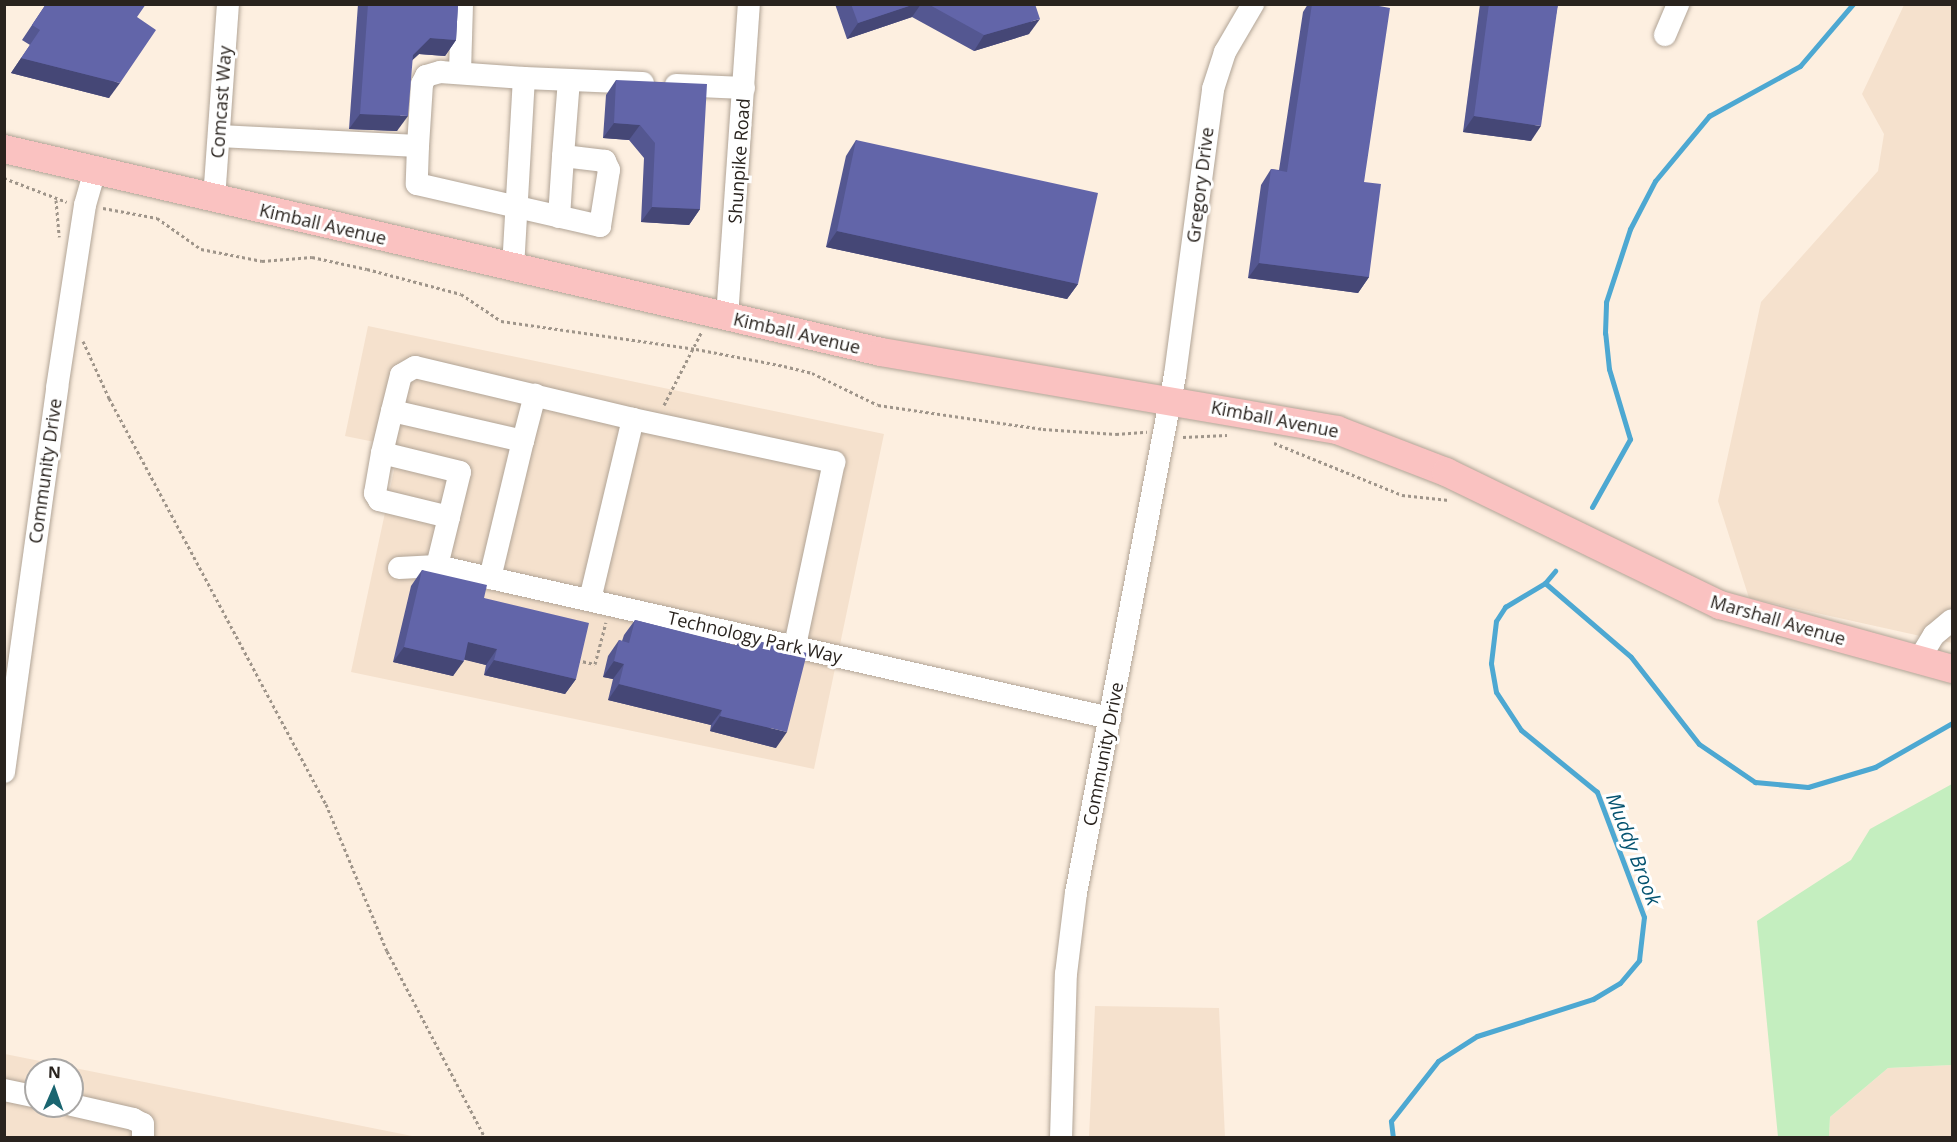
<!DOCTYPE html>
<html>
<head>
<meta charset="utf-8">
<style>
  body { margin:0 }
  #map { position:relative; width:1957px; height:1142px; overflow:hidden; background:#fdefe0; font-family:"Open Sans",sans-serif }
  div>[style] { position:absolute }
  .built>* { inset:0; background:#f5e1cd }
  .green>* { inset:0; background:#c4eebf }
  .stream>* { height:5px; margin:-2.5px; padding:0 2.5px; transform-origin:2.5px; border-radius:2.5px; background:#4da8d2 }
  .path>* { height:3px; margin-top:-1.5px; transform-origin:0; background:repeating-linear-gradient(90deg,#9f958a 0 3px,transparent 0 6px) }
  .roads { filter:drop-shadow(0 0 2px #b1a496) drop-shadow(0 0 2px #b1a496) }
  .minor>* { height:22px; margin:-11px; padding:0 11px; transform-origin:11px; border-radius:11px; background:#fff }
  .major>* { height:28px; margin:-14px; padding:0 14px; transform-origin:14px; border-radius:14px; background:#fac2c1 }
  .wall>* { inset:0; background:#545791 }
  .shaded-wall>* { inset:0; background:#454776 }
  .building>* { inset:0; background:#6265a9 }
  span { translate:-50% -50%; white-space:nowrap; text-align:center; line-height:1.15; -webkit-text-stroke:6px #fff; paint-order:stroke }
  .street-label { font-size:18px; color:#29231e }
  .water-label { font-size:20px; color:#055370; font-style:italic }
  .frame { position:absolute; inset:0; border:6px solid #29231e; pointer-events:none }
  .north { position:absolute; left:24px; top:1058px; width:60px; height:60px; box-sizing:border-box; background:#fff; border:2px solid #a9a7a5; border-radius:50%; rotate:2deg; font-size:16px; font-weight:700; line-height:24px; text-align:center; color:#29231e }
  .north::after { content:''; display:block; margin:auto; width:21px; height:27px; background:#1a6570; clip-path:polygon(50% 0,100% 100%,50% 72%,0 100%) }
</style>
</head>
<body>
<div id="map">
  <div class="built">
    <i style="clip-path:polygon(1904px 5px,1952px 5px,1952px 643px,1749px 598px,1718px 501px,1761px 302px,1878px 171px,1884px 134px,1862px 94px)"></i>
    <i style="clip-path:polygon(368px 326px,884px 434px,814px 769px,351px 672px,399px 447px,345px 436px)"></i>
    <i style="clip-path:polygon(1095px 1006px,1219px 1008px,1225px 1137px,1089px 1137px)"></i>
    <i style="clip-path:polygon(evenodd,5px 1054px,417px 1137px,5px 1137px,5px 1054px,36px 1070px,72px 1070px,72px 1106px,36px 1106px,36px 1070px)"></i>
    <i style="clip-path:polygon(1952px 1065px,1952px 1137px,1829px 1138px,1830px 1117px,1888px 1068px)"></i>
  </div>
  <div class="green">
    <i style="clip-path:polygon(1952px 784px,1952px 1065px,1888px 1068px,1830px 1117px,1829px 1137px,1778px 1137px,1757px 921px,1851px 860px,1870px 829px)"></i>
  </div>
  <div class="stream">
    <i style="left:1592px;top:507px;width:78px;rotate:-60.8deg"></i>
    <i style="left:1630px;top:439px;width:73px;rotate:-106.7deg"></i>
    <i style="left:1609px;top:369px;width:36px;rotate:-96deg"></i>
    <i style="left:1605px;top:333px;width:31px;rotate:-88deg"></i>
    <i style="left:1606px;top:302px;width:77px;rotate:-71.8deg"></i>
    <i style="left:1630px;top:229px;width:54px;rotate:-62.5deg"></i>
    <i style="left:1655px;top:181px;width:85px;rotate:-50.3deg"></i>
    <i style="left:1709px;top:116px;width:104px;rotate:-28.8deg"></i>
    <i style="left:1800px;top:66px;width:82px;rotate:-49.5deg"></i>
    <i style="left:1545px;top:583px;width:113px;rotate:40.7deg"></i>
    <i style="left:1631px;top:657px;width:110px;rotate:52deg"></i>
    <i style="left:1699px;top:744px;width:68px;rotate:34.2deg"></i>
    <i style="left:1755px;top:782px;width:53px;rotate:5.4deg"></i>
    <i style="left:1808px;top:787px;width:70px;rotate:-16.6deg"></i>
    <i style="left:1875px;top:767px;width:89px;rotate:-29.7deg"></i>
    <i style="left:1393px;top:1138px;width:17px;rotate:-97deg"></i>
    <i style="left:1391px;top:1121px;width:76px;rotate:-51.9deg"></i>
    <i style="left:1438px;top:1061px;width:46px;rotate:-32.7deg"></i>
    <i style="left:1477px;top:1036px;width:122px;rotate:-17.7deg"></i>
    <i style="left:1593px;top:999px;width:31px;rotate:-31deg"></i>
    <i style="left:1620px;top:983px;width:30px;rotate:-50deg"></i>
    <i style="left:1639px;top:960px;width:43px;rotate:-83.4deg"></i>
    <i style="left:1644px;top:917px;width:134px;rotate:-110.6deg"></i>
    <i style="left:1597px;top:792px;width:98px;rotate:-140.8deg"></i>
    <i style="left:1521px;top:730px;width:45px;rotate:-123.3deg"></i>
    <i style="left:1496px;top:692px;width:29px;rotate:-100deg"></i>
    <i style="left:1491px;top:663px;width:42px;rotate:-83.2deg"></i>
    <i style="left:1496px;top:621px;width:17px;rotate:-57deg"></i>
    <i style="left:1505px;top:607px;width:47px;rotate:-31deg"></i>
    <i style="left:1545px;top:583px;width:16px;rotate:-50deg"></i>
  </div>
  <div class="path">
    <i style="left:4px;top:178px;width:67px;rotate:20.9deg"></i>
    <i style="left:56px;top:200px;width:37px;rotate:85deg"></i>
    <i style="left:103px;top:208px;width:55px;rotate:10.5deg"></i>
    <i style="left:157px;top:218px;width:54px;rotate:35.2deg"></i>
    <i style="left:201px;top:249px;width:62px;rotate:11.1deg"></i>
    <i style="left:262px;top:261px;width:50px;rotate:-4.6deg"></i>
    <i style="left:312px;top:257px;width:56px;rotate:12.3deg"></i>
    <i style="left:367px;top:269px;width:97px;rotate:14.9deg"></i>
    <i style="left:461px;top:294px;width:48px;rotate:34deg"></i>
    <i style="left:501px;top:321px;width:197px;rotate:8.2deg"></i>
    <i style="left:696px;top:349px;width:90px;rotate:10.9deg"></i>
    <i style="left:784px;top:366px;width:29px;rotate:14deg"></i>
    <i style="left:812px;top:373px;width:73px;rotate:25.9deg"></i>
    <i style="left:878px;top:405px;width:167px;rotate:8.3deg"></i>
    <i style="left:1043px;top:429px;width:73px;rotate:3.9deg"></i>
    <i style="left:1116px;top:434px;width:31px;rotate:-4deg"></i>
    <i style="left:83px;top:341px;width:63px;rotate:65.5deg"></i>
    <i style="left:109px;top:398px;width:460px;rotate:61.9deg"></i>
    <i style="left:326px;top:804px;width:159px;rotate:67.5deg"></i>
    <i style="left:387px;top:951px;width:211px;rotate:62.3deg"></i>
    <i style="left:664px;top:405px;width:83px;rotate:-62.8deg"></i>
    <i style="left:1183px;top:437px;width:44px;rotate:-2.6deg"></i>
    <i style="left:1274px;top:443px;width:138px;rotate:22.1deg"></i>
    <i style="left:1402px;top:495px;width:47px;rotate:6.1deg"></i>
    <i style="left:577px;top:660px;width:18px;rotate:13deg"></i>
    <i style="left:595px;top:664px;width:43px;rotate:-75.3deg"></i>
  </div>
  <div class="roads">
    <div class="minor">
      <i style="left:1665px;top:35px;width:34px;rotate:-67deg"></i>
      <i style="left:460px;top:72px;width:68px;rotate:-88.3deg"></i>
      <i style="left:676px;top:85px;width:68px;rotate:2.5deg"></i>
      <i style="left:219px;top:136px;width:199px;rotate:2.9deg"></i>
      <i style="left:418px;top:146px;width:38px;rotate:92deg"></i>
      <i style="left:417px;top:184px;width:188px;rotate:12.9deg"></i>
      <i style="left:600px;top:226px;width:57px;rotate:-80.9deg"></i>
      <i style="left:609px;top:170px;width:10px;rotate:-114deg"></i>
      <i style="left:605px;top:161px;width:42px;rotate:-173.2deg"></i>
      <i style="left:563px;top:156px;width:76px;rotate:-85.5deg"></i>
      <i style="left:418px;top:146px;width:62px;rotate:-86.3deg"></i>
      <i style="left:422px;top:84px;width:9px;rotate:-63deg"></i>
      <i style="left:426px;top:76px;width:15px;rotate:-16deg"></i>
      <i style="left:440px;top:72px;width:84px;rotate:4.1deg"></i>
      <i style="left:214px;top:199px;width:196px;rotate:-85.9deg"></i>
      <i style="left:559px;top:217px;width:61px;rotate:-86.2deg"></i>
      <i style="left:513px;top:268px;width:190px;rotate:-86.7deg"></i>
      <i style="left:524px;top:78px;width:119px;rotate:2.4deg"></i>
      <i style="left:727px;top:317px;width:314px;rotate:-86deg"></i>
      <i style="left:633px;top:419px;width:206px;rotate:12.1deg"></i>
      <i style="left:834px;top:462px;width:188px;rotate:102deg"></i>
      <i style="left:523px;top:441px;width:48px;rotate:-75.4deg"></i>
      <i style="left:382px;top:453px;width:43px;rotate:-76.6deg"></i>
      <i style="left:437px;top:566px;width:50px;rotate:-76.2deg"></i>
      <i style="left:449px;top:517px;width:46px;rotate:-76.3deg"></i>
      <i style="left:460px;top:472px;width:80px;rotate:-166.3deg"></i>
      <i style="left:382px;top:453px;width:41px;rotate:99.9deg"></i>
      <i style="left:375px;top:493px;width:8px;rotate:60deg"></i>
      <i style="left:379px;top:500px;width:72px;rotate:13.7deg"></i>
      <i style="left:399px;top:568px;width:38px;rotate:-3deg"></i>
      <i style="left:437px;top:566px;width:690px;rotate:12.73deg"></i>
      <i style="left:490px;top:578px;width:141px;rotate:-76.5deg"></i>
      <i style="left:523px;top:441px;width:134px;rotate:-167.1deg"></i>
      <i style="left:392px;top:411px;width:37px;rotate:-76deg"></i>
      <i style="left:401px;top:375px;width:16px;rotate:-30deg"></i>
      <i style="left:415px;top:367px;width:224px;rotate:13.4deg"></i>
      <i style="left:633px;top:419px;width:186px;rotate:103.4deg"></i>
      <i style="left:1920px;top:658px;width:27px;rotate:-59deg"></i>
      <i style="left:1934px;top:635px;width:23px;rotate:-40deg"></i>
      <i style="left:4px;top:772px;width:388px;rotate:-82.1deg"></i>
      <i style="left:57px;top:388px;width:185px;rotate:-81.3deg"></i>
      <i style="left:85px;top:205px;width:35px;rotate:-74deg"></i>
      <i style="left:4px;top:1090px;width:33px;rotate:12deg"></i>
      <i style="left:72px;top:1105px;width:63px;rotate:12.9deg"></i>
      <i style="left:133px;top:1119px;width:11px;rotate:27deg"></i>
      <i style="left:143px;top:1124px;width:14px;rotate:90deg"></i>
      <i style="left:1061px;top:1138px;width:164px;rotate:-88.3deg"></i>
      <i style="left:1066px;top:974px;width:82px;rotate:-83deg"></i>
      <i style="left:1076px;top:893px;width:527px;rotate:-79.18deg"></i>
      <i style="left:1175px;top:375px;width:289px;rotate:-82.4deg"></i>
      <i style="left:1213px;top:89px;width:39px;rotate:-72deg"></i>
      <i style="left:1225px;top:52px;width:56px;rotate:-59.7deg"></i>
    </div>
    <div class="major">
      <i style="left:4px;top:149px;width:900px;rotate:13.03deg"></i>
      <i style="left:881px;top:352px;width:463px;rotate:9.7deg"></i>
      <i style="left:1337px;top:430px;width:117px;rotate:21.1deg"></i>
      <i style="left:1446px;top:472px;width:305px;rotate:25.9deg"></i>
      <i style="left:1720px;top:605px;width:241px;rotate:15.4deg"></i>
    </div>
  </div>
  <div class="wall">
    <i style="clip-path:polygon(46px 4px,137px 17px,109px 98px,11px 73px,30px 45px,22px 40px)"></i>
    <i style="clip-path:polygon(358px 4px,458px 4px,456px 40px,445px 56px,419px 54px,412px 60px,397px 131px,349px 129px)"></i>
    <i style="clip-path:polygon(835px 4px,1035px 4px,1029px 34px,974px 51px,912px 17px,847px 39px)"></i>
    <i style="clip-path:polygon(1308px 4px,1368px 4px,1364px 182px,1369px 277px,1358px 293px,1248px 278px,1261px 185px,1271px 169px,1279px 170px,1303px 12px)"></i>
    <i style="clip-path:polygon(1480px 4px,1558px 4px,1531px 141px,1463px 132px)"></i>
    <i style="clip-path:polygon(616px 80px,700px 209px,689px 225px,641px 222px,644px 158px,629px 140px,603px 138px,606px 95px)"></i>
    <i style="clip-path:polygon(856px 140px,1078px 284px,1067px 299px,826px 247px,846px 156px)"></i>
    <i style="clip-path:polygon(422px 570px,484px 598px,576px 679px,565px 694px,484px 675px,486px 665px,464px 659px,453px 676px,393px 662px,411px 586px)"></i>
    <i style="clip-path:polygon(635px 620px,736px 646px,742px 637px,776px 748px,710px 731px,711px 725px,608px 700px,613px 679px,603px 677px,608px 656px,619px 640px,622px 641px,624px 635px)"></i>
  </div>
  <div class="shaded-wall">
    <i style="clip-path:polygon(915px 4px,921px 4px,912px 17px,847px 39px,858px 23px)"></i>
    <i style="clip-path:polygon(1040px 19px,1029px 34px,974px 51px,984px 35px)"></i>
    <i style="clip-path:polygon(430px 38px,456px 40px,445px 56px,419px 54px,402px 70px,413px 55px)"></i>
    <i style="clip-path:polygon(21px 58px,120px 83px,109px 98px,11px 73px)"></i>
    <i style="clip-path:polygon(360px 114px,408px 116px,397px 131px,349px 129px)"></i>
    <i style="clip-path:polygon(1474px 116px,1541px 126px,1531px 141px,1463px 132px)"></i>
    <i style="clip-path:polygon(614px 123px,640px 125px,629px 140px,603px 138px)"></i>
    <i style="clip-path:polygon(652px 207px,700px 209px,689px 225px,641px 222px)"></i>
    <i style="clip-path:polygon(837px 231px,1078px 284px,1067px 299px,826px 247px)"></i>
    <i style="clip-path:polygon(1259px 263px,1369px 277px,1358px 293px,1248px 278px)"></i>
    <i style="clip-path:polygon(468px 642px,497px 649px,486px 665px,457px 658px)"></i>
    <i style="clip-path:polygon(404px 647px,464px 661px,453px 676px,393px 662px)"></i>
    <i style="clip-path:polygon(494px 660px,576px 679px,565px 694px,484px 675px)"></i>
    <i style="clip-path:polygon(614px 661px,624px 664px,613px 679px,603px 677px)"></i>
    <i style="clip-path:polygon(619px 684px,722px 710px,711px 725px,608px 700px)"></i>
    <i style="clip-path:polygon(720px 716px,787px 732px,776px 748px,710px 731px)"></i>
  </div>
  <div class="building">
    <i style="clip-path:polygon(46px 4px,146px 4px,137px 17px,156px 30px,120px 83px,21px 58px,40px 30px,32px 25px)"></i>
    <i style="clip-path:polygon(368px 4px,458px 4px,456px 40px,430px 38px,413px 55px,408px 116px,360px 114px)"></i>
    <i style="clip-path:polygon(851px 4px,915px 4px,858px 23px)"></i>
    <i style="clip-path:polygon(928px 4px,1035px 4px,1040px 19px,984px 35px)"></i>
    <i style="clip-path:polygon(1312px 4px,1368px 4px,1390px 8px,1364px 182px,1381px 184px,1369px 277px,1259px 263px,1271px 169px,1287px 172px)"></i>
    <i style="clip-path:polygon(1489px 4px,1558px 4px,1541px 126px,1474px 116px)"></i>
    <i style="clip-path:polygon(616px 80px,707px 84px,700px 209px,652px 207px,655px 143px,640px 125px,614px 123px)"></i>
    <i style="clip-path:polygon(856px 140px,1098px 193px,1078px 284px,837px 231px)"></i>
    <i style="clip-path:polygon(422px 570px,487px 585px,484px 598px,589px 623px,576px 679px,494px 660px,497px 649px,468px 642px,464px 661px,404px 647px)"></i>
    <i style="clip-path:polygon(635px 620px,739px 646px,742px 637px,807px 653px,787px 732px,720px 716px,722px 710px,619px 684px,624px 664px,614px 661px,619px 640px,629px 643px)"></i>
  </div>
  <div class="street-label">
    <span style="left:221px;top:102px;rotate:-86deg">Comcast Way</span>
    <span style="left:739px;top:161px;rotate:-86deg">Shunpike Road</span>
    <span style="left:1200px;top:185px;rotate:-83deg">Gregory Drive</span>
    <span style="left:323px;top:224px;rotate:13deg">Kimball Avenue</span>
    <span style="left:797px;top:333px;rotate:13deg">Kimball Avenue</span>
    <span style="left:1275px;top:419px;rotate:11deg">Kimball Avenue</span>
    <span style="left:45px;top:471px;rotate:-82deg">Community Drive</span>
    <span style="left:1778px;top:620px;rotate:16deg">Marshall Avenue</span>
    <span style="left:755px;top:637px;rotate:13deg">Technology Park Way</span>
    <span style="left:1103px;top:754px;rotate:-79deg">Community Drive</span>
  </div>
  <div class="water-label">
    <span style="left:1634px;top:849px;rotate:69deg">Muddy Brook</span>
  </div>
  <div class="frame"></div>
  <div class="north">N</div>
</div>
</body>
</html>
